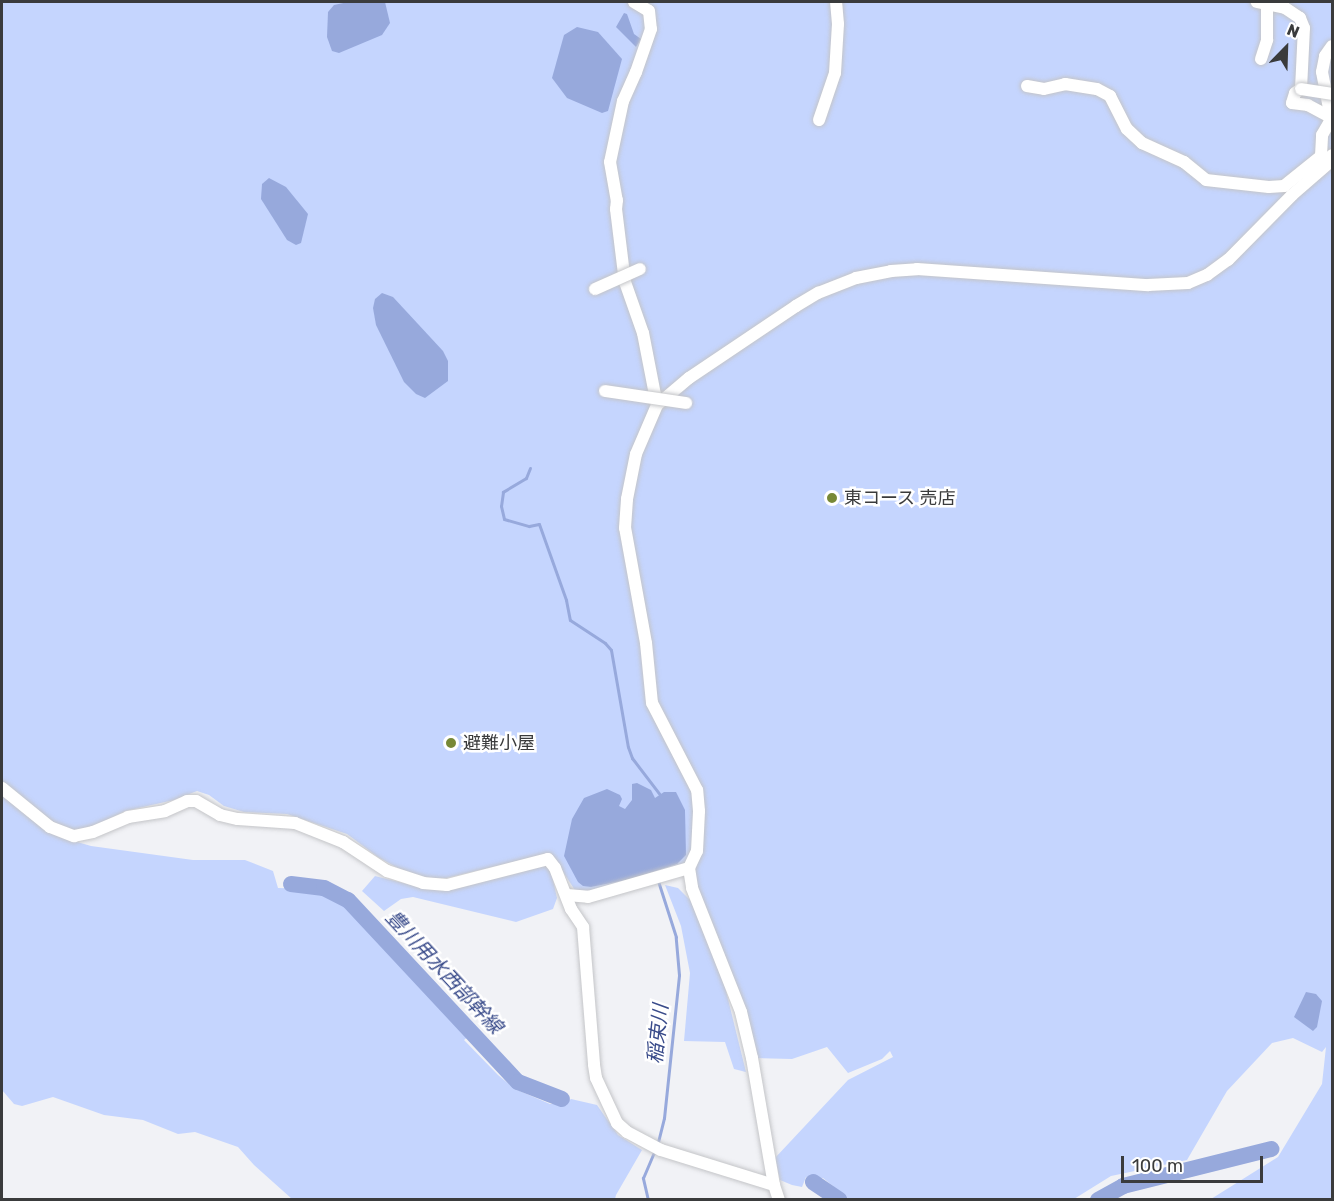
<!DOCTYPE html>
<html>
<head>
<meta charset="utf-8">
<style>
  body { margin:0 }
  #map { position:relative; width:1334px; height:1201px; overflow:hidden; background:#f1f2f6; font-family:Rubik,"Noto Sans JP",sans-serif }
  div>[style] { position:absolute }
  .green>* { inset:0; background:#c5d5fe }
  .water>* { inset:0; background:#97a9dc }
  .stream>* { height:3px; margin:-1.5px; padding:0 1.5px; transform-origin:1.5px; border-radius:1.5px; background:#97a9dc }
  .river>* { height:16px; margin:-8px; padding:0 8px; transform-origin:8px; border-radius:8px; background:#97a9dc }
  .roads { filter:drop-shadow(0 0 2px #c4c5c8) drop-shadow(0 0 2px #c4c5c8) }
  .minor>* { height:12px; margin:-6px; padding:0 6px; transform-origin:6px; border-radius:6px; background:#fff }
  .bridges { filter:drop-shadow(0 0 2px #c4c5c8) drop-shadow(0 0 2px #c4c5c8) }
  .minor-bridge>* { height:12px; margin:-6px; padding:0 6px; transform-origin:6px; border-radius:6px; background:#fff }
  .dots>* { width:16px; height:16px; translate:-50% -50%; box-sizing:border-box; border:3px solid #fff; border-radius:50% }
  span { translate:-50% -50%; white-space:nowrap; text-align:center; line-height:1.15; -webkit-text-stroke:5px #fff; paint-order:stroke }
  .poi-label { font-size:18px; color:#3a3b3c }
  .left { translate:0 -50%; text-align:left }
  .water-label { font-size:20px; color:#394b8a; font-style:italic }
  .frame { position:absolute; inset:0; border:3px solid #3a3b3c; pointer-events:none }
  .north { position:absolute; left:1256px; top:18px; width:60px; height:60px; -webkit-text-stroke:4px #fff; paint-order:stroke; rotate:23deg; font-size:16px; font-weight:700; line-height:24px; text-align:center; color:#3a3b3c }
  .north::after { content:''; display:block; margin:auto; width:21px; height:27px; background:#3a3b3c; clip-path:polygon(50% 0,100% 100%,50% 72%,0 100%) }
  .scale { position:absolute; left:1121px; top:1156px; width:142px; height:27px; box-sizing:border-box; border:3px solid #3a3b3c; border-top:0; padding-left:8px; font-size:18px; line-height:21px; white-space:nowrap; color:#3a3b3c; -webkit-text-stroke:4px #fff; paint-order:stroke }
</style>
</head>
<body>
<div id="map">
  <div class="green">
    <i style="clip-path:polygon(2px 2px,1332px 2px,1332px 1199px,1211px 1199px,1278px 1157px,1322px 1084px,1326px 1047px,1322px 1052px,1293px 1038px,1272px 1043px,1227px 1091px,1187px 1160px,1111px 1176px,1074px 1199px,849px 1199px,823px 1178px,806px 1177px,802px 1187px,792px 1185px,780px 1180px,775px 1158px,848px 1080px,893px 1057px,890px 1051px,882px 1059px,848px 1073px,827px 1047px,792px 1059px,755px 1058px,700px 906px,695px 869px,578px 895px,551px 853px,446px 878px,421px 878px,403px 871px,378px 857px,347px 834px,287px 814px,244px 812px,224px 806px,209px 795px,197px 791px,174px 800px,125px 811px,89px 829px,70px 830px,60px 827px,2px 783px)"></i>
    <i style="clip-path:polygon(2px 792px,67px 839px,91px 846px,193px 860px,245px 860px,273px 871px,278px 888px,315px 889px,341px 899px,470px 1035px,464px 1040px,498px 1075px,515px 1089px,550px 1104px,565px 1104px,571px 1099px,597px 1105px,618px 1135px,642px 1150px,616px 1195px,615px 1199px,292px 1199px,254px 1165px,238px 1147px,195px 1132px,178px 1134px,143px 1120px,104px 1115px,53px 1097px,22px 1106px,14px 1104px,2px 1090px)"></i>
    <i style="clip-path:polygon(543px 864px,551px 871px,557px 898px,553px 909px,516px 922px,413px 897px,401px 899px,384px 911px,362px 891px,375px 876px,423px 888px)"></i>
    <i style="clip-path:polygon(665px 885px,678px 888px,695px 905px,725px 987px,746px 1072px,734px 1069px,725px 1042px,684px 1041px,690px 973px,681px 926px)"></i>
  </div>
  <div class="water">
    <i style="clip-path:polygon(348px 2px,385px 2px,390px 23px,382px 35px,339px 53px,332px 51px,327px 37px,328px 12px,334px 5px)"></i>
    <i style="clip-path:polygon(624px 13px,627px 14px,634px 34px,641px 39px,636px 47px,616px 27px)"></i>
    <i style="clip-path:polygon(577px 27px,598px 32px,622px 59px,608px 111px,602px 113px,567px 98px,552px 78px,564px 35px)"></i>
    <i style="clip-path:polygon(269px 178px,286px 187px,308px 214px,301px 243px,296px 245px,287px 240px,261px 199px,262px 184px)"></i>
    <i style="clip-path:polygon(382px 293px,393px 297px,443px 351px,448px 361px,448px 381px,425px 398px,416px 394px,404px 382px,376px 325px,373px 308px,375px 299px)"></i>
    <i style="clip-path:polygon(637px 783px,651px 790px,655px 798px,664px 792px,676px 792px,685px 810px,686px 855px,677px 864px,631px 879px,591px 887px,583px 886px,578px 882px,564px 856px,572px 819px,584px 798px,607px 789px,620px 795px,622px 799px,619px 806px,625px 809px,632px 800px,632px 784px)"></i>
    <i style="clip-path:polygon(1306px 992px,1316px 994px,1322px 1001px,1317px 1027px,1313px 1031px,1294px 1017px)"></i>
  </div>
  <div class="stream">
    <i style="left:530px;top:468px;width:11px;rotate:112deg"></i>
    <i style="left:526px;top:478px;width:27px;rotate:149deg"></i>
    <i style="left:503px;top:492px;width:14px;rotate:98deg"></i>
    <i style="left:501px;top:506px;width:13px;rotate:77deg"></i>
    <i style="left:504px;top:519px;width:26px;rotate:16deg"></i>
    <i style="left:529px;top:526px;width:10px;rotate:-11deg"></i>
    <i style="left:539px;top:524px;width:81px;rotate:70.4deg"></i>
    <i style="left:566px;top:600px;width:20px;rotate:79deg"></i>
    <i style="left:570px;top:620px;width:42px;rotate:33.3deg"></i>
    <i style="left:605px;top:643px;width:9px;rotate:49deg"></i>
    <i style="left:611px;top:650px;width:98px;rotate:80.1deg"></i>
    <i style="left:628px;top:747px;width:12px;rotate:70deg"></i>
    <i style="left:632px;top:758px;width:48px;rotate:52.7deg"></i>
    <i style="left:657px;top:1146px;width:29px;rotate:-76deg"></i>
    <i style="left:664px;top:1118px;width:144px;rotate:-84deg"></i>
    <i style="left:679px;top:975px;width:38px;rotate:-95deg"></i>
    <i style="left:676px;top:937px;width:59px;rotate:-107.8deg"></i>
    <i style="left:648px;top:1200px;width:23px;rotate:-103deg"></i>
    <i style="left:643px;top:1178px;width:28px;rotate:-67deg"></i>
  </div>
  <div class="river">
    <i style="left:291px;top:884px;width:33px;rotate:7deg"></i>
    <i style="left:324px;top:888px;width:27px;rotate:27deg"></i>
    <i style="left:348px;top:900px;width:249px;rotate:47deg"></i>
    <i style="left:518px;top:1082px;width:47px;rotate:21.1deg"></i>
    <i style="left:813px;top:1182px;width:32px;rotate:34deg"></i>
    <i style="left:1098px;top:1200px;width:29px;rotate:-29deg"></i>
    <i style="left:1123px;top:1186px;width:153px;rotate:-14deg"></i>
  </div>
  <div class="roads">
    <div class="minor">
      <i style="left:634px;top:2px;width:17px;rotate:31deg"></i>
      <i style="left:649px;top:11px;width:18px;rotate:84deg"></i>
      <i style="left:651px;top:29px;width:46px;rotate:109.2deg"></i>
      <i style="left:636px;top:72px;width:32px;rotate:114deg"></i>
      <i style="left:623px;top:101px;width:62px;rotate:102deg"></i>
      <i style="left:610px;top:162px;width:39px;rotate:80deg"></i>
      <i style="left:617px;top:200px;width:9px;rotate:96deg"></i>
      <i style="left:616px;top:209px;width:74px;rotate:83deg"></i>
      <i style="left:625px;top:282px;width:54px;rotate:70.6deg"></i>
      <i style="left:643px;top:333px;width:73px;rotate:79deg"></i>
      <i style="left:1261px;top:59px;width:20px;rotate:-72deg"></i>
      <i style="left:1267px;top:40px;width:35px;rotate:-90deg"></i>
      <i style="left:1027px;top:86px;width:17px;rotate:10deg"></i>
      <i style="left:1044px;top:89px;width:22px;rotate:-13deg"></i>
      <i style="left:1065px;top:84px;width:32px;rotate:9deg"></i>
      <i style="left:1097px;top:89px;width:15px;rotate:28deg"></i>
      <i style="left:1110px;top:96px;width:37px;rotate:63deg"></i>
      <i style="left:1127px;top:129px;width:21px;rotate:43deg"></i>
      <i style="left:1142px;top:143px;width:46px;rotate:24.3deg"></i>
      <i style="left:1184px;top:162px;width:28px;rotate:39deg"></i>
      <i style="left:1206px;top:180px;width:63px;rotate:6.3deg"></i>
      <i style="left:1269px;top:187px;width:15px;rotate:-4deg"></i>
      <i style="left:1284px;top:186px;width:48px;rotate:-39deg"></i>
      <i style="left:1321px;top:156px;width:21px;rotate:-87deg"></i>
      <i style="left:1322px;top:135px;width:20px;rotate:-60deg"></i>
      <i style="left:1332px;top:118px;width:27px;rotate:-152deg"></i>
      <i style="left:1308px;top:105px;width:16px;rotate:-173deg"></i>
      <i style="left:1292px;top:103px;width:10px;rotate:-73deg"></i>
      <i style="left:1295px;top:93px;width:7px;rotate:-34deg"></i>
      <i style="left:1301px;top:89px;width:61px;rotate:-87.2deg"></i>
      <i style="left:1304px;top:28px;width:11px;rotate:-112deg"></i>
      <i style="left:1300px;top:18px;width:18px;rotate:-146deg"></i>
      <i style="left:1285px;top:8px;width:29px;rotate:-168deg"></i>
      <i style="left:819px;top:120px;width:50px;rotate:-71.2deg"></i>
      <i style="left:835px;top:73px;width:49px;rotate:-86.5deg"></i>
      <i style="left:838px;top:24px;width:22px;rotate:-95deg"></i>
      <i style="left:1332px;top:124px;width:53px;rotate:-100.9deg"></i>
      <i style="left:1322px;top:72px;width:16px;rotate:-79deg"></i>
      <i style="left:1325px;top:56px;width:12px;rotate:-55deg"></i>
      <i style="left:2px;top:788px;width:62px;rotate:39.1deg"></i>
      <i style="left:50px;top:827px;width:26px;rotate:21deg"></i>
      <i style="left:74px;top:836px;width:19px;rotate:-12deg"></i>
      <i style="left:93px;top:832px;width:38px;rotate:-23deg"></i>
      <i style="left:128px;top:817px;width:37px;rotate:-9deg"></i>
      <i style="left:165px;top:811px;width:24px;rotate:-24deg"></i>
      <i style="left:187px;top:801px;width:9px"></i>
      <i style="left:196px;top:801px;width:28px;rotate:30deg"></i>
      <i style="left:220px;top:815px;width:18px;rotate:13deg"></i>
      <i style="left:238px;top:819px;width:57px;rotate:4deg"></i>
      <i style="left:295px;top:823px;width:52px;rotate:21.6deg"></i>
      <i style="left:343px;top:842px;width:53px;rotate:33.4deg"></i>
      <i style="left:387px;top:871px;width:38px;rotate:18deg"></i>
      <i style="left:423px;top:883px;width:24px;rotate:5deg"></i>
      <i style="left:447px;top:885px;width:104px;rotate:-14.4deg"></i>
      <i style="left:548px;top:859px;width:11px;rotate:52deg"></i>
      <i style="left:555px;top:868px;width:44px;rotate:68.7deg"></i>
      <i style="left:571px;top:909px;width:22px;rotate:56deg"></i>
      <i style="left:583px;top:927px;width:138px;rotate:85.4deg"></i>
      <i style="left:594px;top:1065px;width:13px;rotate:81deg"></i>
      <i style="left:596px;top:1078px;width:50px;rotate:65deg"></i>
      <i style="left:617px;top:1123px;width:13px;rotate:42deg"></i>
      <i style="left:627px;top:1132px;width:38px;rotate:28deg"></i>
      <i style="left:661px;top:1150px;width:118px;rotate:17.2deg"></i>
      <i style="left:689px;top:868px;width:20px;rotate:81deg"></i>
      <i style="left:692px;top:888px;width:133px;rotate:68.4deg"></i>
      <i style="left:741px;top:1012px;width:47px;rotate:76.6deg"></i>
      <i style="left:752px;top:1058px;width:129px;rotate:80.2deg"></i>
      <i style="left:774px;top:1185px;width:16px;rotate:72deg"></i>
      <i style="left:567px;top:895px;width:21px;rotate:5deg"></i>
      <i style="left:588px;top:897px;width:105px;rotate:-16deg"></i>
      <i style="left:689px;top:868px;width:19px;rotate:-65deg"></i>
      <i style="left:697px;top:851px;width:40px;rotate:-87.1deg"></i>
      <i style="left:699px;top:811px;width:21px;rotate:-95deg"></i>
      <i style="left:697px;top:790px;width:98px;rotate:-117.3deg"></i>
      <i style="left:652px;top:703px;width:60px;rotate:-95.7deg"></i>
      <i style="left:646px;top:643px;width:117px;rotate:-100.3deg"></i>
      <i style="left:625px;top:528px;width:29px;rotate:-86deg"></i>
      <i style="left:627px;top:499px;width:46px;rotate:-78.7deg"></i>
      <i style="left:636px;top:454px;width:53px;rotate:-66.8deg"></i>
      <i style="left:657px;top:405px;width:42px;rotate:-40.2deg"></i>
      <i style="left:689px;top:378px;width:129px;rotate:-33.9deg"></i>
      <i style="left:796px;top:306px;width:26px;rotate:-31deg"></i>
      <i style="left:818px;top:293px;width:41px;rotate:-21.5deg"></i>
      <i style="left:856px;top:278px;width:36px;rotate:-11deg"></i>
      <i style="left:891px;top:271px;width:26px;rotate:-4deg"></i>
      <i style="left:917px;top:269px;width:232px;rotate:4deg"></i>
      <i style="left:1148px;top:285px;width:40px;rotate:-2.9deg"></i>
      <i style="left:1188px;top:283px;width:21px;rotate:-23deg"></i>
      <i style="left:1207px;top:275px;width:26px;rotate:-36deg"></i>
      <i style="left:1228px;top:260px;width:91px;rotate:-45.4deg"></i>
      <i style="left:1292px;top:195px;width:50px;rotate:-41deg"></i>
      <i style="left:1330px;top:162px;width:7px;rotate:-74deg"></i>
    </div>
  </div>
  <div class="bridges">
    <div class="minor-bridge">
      <i style="left:1301px;top:89px;width:31px;rotate:9deg"></i>
      <i style="left:595px;top:289px;width:49px;rotate:-24deg"></i>
      <i style="left:605px;top:391px;width:82px;rotate:8.4deg"></i>
    </div>
  </div>
  <div class="dots">
    <i style="left:832px;top:498px;background:#778837"></i>
    <i style="left:451px;top:743px;background:#778837"></i>
  </div>
  <div class="poi-label">
    <span class="left" style="left:844px;top:498px">東コース 売店</span>
    <span class="left" style="left:463px;top:743px">避難小屋</span>
  </div>
  <div class="water-label">
    <span style="left:444px;top:972px;rotate:47deg">豊川用水西部幹線</span>
    <span style="left:658px;top:1034px;rotate:-84deg">稲束川</span>
  </div>
  <div class="frame"></div>
  <div class="north">N</div>
  <div class="scale">100 m</div>
</div>
</body>
</html>
